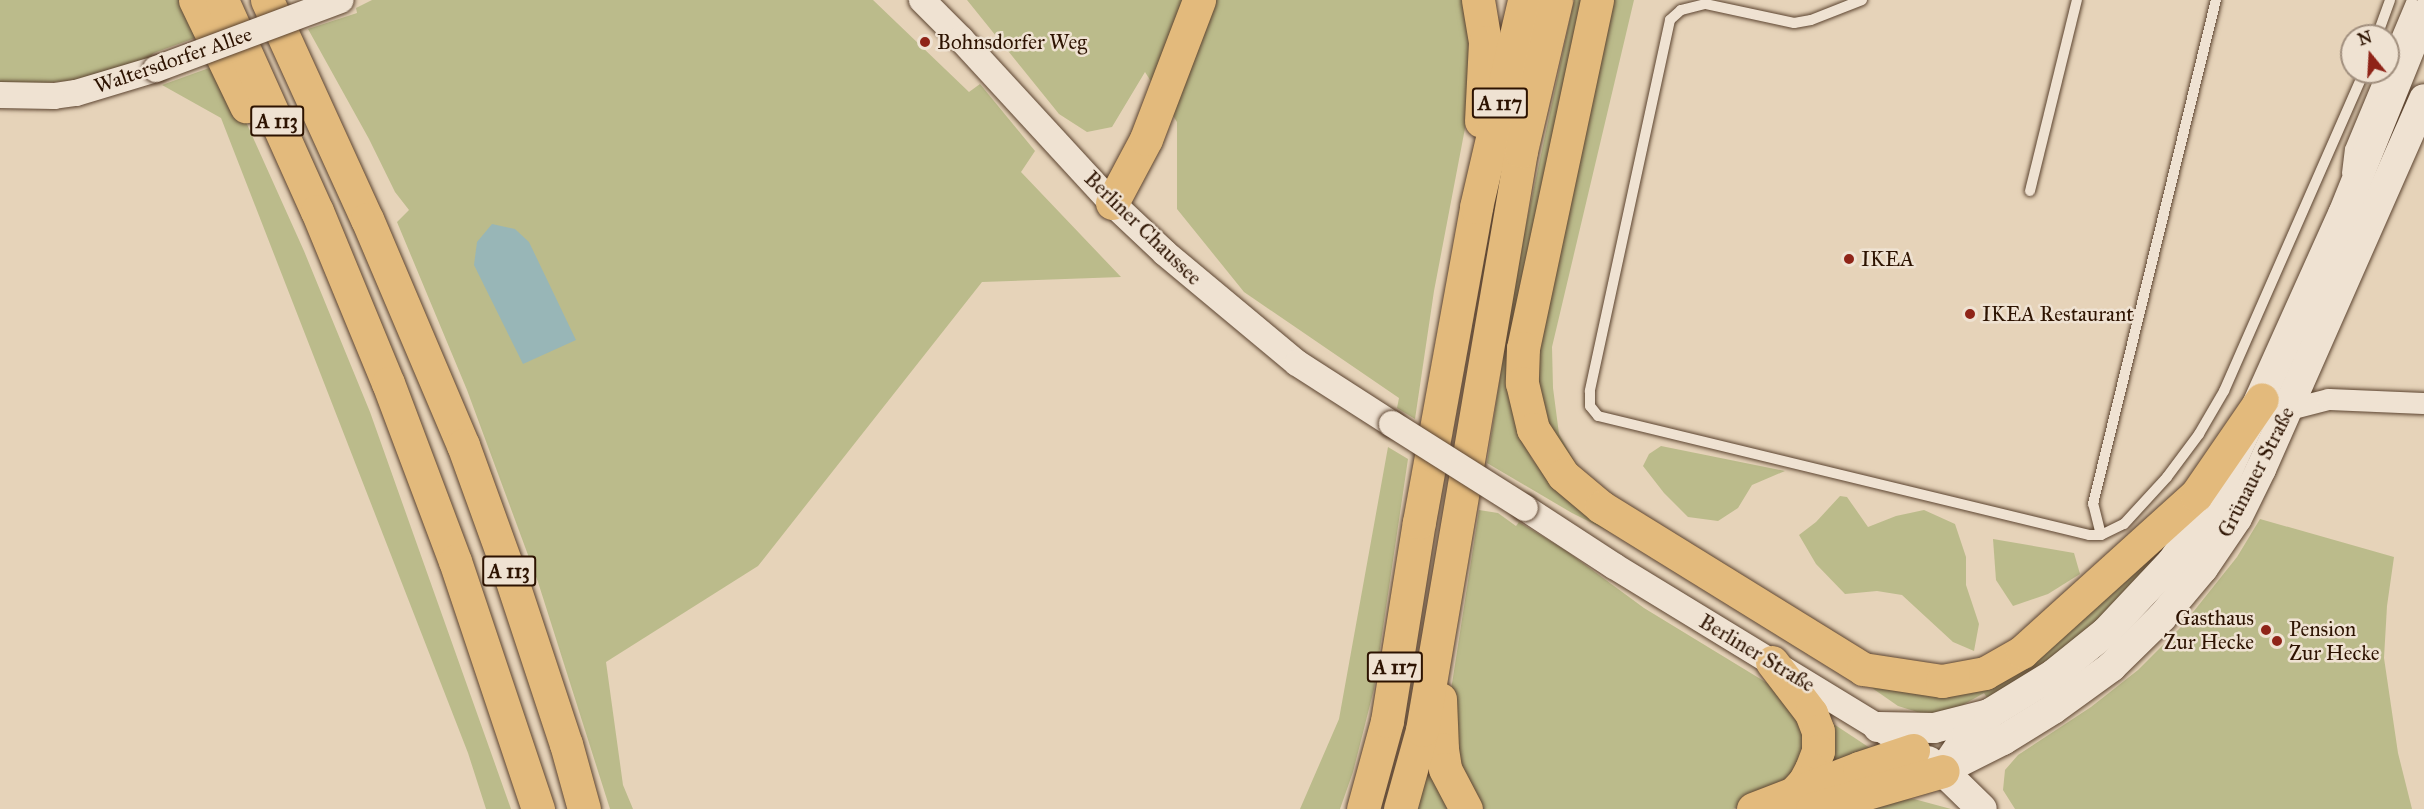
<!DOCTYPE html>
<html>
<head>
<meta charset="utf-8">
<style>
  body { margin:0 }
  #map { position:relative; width:2424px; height:809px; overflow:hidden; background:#e6d3b9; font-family:"IM FELL Great Primer",serif }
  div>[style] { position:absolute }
  .green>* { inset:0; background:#bbbb8b }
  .water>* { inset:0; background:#98b6b7 }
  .roads { filter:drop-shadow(0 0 2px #5b432f) drop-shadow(0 0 2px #5b432f) }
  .service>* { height:10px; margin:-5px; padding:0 5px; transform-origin:5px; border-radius:5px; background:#efe2d2 }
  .minor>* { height:21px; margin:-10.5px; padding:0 10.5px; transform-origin:10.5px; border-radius:10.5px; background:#efe2d2 }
  .tertiary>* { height:26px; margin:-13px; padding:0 13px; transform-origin:13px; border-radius:13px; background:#efe2d2 }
  .secondary>* { height:30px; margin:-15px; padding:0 15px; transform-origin:15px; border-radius:15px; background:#efe2d2 }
  .motorway>* { height:33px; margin:-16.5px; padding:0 16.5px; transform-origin:16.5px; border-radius:16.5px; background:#e3ba7c }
  .bridges { filter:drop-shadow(0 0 2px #5b432f) drop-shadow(0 0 2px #5b432f) }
  .tertiary-bridge>* { height:26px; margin:-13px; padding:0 13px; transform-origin:13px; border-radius:13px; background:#efe2d2 }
  .dots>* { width:16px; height:16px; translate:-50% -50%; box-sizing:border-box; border:3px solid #efe2d2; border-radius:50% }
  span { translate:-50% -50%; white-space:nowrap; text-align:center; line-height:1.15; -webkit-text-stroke:5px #efe2d2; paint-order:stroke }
  .shield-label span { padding:2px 4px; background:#efe2d2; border:2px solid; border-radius:4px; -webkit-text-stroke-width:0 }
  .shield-label { font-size:20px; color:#2d1301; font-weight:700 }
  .poi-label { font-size:21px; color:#2d1301 }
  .left { translate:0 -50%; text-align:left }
  .right { translate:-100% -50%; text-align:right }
  .street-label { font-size:21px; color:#2d1301 }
  .north { position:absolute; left:2340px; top:24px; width:60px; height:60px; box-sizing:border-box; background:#efe2d2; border:2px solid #a18f7e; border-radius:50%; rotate:342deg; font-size:16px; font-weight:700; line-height:24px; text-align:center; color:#2d1301 }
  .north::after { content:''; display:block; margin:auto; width:21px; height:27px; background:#8f2418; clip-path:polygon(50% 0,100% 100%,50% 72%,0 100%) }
</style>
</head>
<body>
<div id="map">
  <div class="green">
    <i style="clip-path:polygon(0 0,187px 0,203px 35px,154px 53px,144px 62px,85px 79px,35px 84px,0 83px)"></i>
    <i style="clip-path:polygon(372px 0,873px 0,969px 92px,980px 84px,1035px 151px,1021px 172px,1121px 277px,982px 282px,758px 566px,606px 662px,623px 785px,633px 809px,610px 809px,538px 582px,467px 390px,397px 222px,409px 210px,395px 192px,369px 139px,308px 29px,357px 13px,356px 8px)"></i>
    <i style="clip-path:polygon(967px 0,1470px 0,1478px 60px,1434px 291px,1415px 419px,1397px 408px,1399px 398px,1244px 292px,1177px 209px,1177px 122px,1145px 72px,1112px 127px,1087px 132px,1059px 114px)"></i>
    <i style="clip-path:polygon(1574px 0,1588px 0,1516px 424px,1532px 459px,1556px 488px,1622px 538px,1572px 513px,1487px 463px,1516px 272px)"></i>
    <i style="clip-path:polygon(1607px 0,1634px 0,1552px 347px,1553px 388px,1559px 434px,1580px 471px,1545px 433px,1533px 337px)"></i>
    <i style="clip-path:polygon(220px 64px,304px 251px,370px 412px,511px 809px,486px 809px,468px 753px,221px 118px,162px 85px)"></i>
    <i style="clip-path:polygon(1661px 446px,1785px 471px,1752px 485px,1738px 508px,1718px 521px,1688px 517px,1664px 493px,1643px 466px,1649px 454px)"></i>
    <i style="clip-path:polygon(1388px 447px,1408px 459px,1374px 689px,1353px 772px,1340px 809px,1300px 809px,1339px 719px)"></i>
    <i style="clip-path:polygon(1840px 496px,1847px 497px,1868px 527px,1896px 516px,1924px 510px,1955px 524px,1966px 557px,1966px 585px,1979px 624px,1974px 651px,1953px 642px,1902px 595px,1877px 591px,1845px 594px,1816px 564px,1799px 535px,1816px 522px)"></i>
    <i style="clip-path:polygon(1479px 510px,1498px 513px,1516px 526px,1519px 522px,1565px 550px,1644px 608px,1772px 686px,1811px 741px,1785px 789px,1733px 809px,1476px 809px,1455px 765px,1451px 690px)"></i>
    <i style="clip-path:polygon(2260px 519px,2394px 557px,2387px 606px,2384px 658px,2398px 753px,2412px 809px,2015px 809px,2003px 790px,2005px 770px,2018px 755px,2091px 707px,2138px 670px,2182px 626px,2237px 557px)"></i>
    <i style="clip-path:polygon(2183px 525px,2116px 607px,2036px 672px,1988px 699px,1984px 693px,1961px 706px,1927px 715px,1898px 706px,1862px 681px,1902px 692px,1959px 688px)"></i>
    <i style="clip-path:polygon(1993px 539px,2074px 553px,2080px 574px,2048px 594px,2013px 606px,1996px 580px)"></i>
    <i style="clip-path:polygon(1826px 719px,1873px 750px,1823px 767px)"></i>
    <i style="clip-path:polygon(1429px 762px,1453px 809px,1418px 809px)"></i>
    <i style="clip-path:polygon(1914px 799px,1951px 809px,1856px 809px,1898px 800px)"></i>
  </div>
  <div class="water">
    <i style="clip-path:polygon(492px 224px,515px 229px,529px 242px,576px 340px,523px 364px,474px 265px,477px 242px)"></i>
  </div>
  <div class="roads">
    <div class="service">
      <i style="left:1862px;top:0;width:55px;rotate:158.6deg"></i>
      <i style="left:1811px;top:20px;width:17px;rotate:170deg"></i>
      <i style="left:1794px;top:23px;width:91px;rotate:-167.9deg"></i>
      <i style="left:1705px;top:4px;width:25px;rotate:166deg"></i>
      <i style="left:1681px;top:10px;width:15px;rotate:138deg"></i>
      <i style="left:1670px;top:20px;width:380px;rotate:102.2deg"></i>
      <i style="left:1590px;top:391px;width:15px;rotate:90deg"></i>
      <i style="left:1590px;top:406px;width:13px;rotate:51deg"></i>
      <i style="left:1598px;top:416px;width:505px;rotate:13.62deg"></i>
      <i style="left:2089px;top:535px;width:12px"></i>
      <i style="left:2101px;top:535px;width:25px;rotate:-26deg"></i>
      <i style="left:2124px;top:524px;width:64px;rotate:-47.5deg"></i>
      <i style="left:2167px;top:477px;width:54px;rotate:-53.3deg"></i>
      <i style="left:2199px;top:434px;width:50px;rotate:-59.8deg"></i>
      <i style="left:2224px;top:391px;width:348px;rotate:-66.3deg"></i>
      <i style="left:2377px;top:36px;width:38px;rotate:-70deg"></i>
      <i style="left:2388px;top:57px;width:62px;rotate:-67.2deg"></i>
      <i style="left:2347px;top:173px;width:24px;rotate:-83deg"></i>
      <i style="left:2350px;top:149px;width:83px;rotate:-67.4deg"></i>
      <i style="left:2030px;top:191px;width:197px;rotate:-76.2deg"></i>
      <i style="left:2101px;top:535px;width:32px;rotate:-104deg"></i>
      <i style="left:2093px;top:504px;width:519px;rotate:-76.29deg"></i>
    </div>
    <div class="minor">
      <i style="left:2289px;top:409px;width:40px;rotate:-14.4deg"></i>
      <i style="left:2328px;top:399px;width:96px;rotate:2.4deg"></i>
    </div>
    <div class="tertiary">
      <i style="left:922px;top:0;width:55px;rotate:45deg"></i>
      <i style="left:961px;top:39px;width:223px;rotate:47.4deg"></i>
      <i style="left:1112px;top:203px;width:73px;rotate:43.3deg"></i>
      <i style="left:1165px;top:253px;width:172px;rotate:39.8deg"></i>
      <i style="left:1297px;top:363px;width:113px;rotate:32.7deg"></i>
      <i style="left:0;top:95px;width:54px;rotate:1.1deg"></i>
      <i style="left:54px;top:96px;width:22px;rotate:-8deg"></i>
      <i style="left:76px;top:93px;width:84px;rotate:-16.7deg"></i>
      <i style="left:1525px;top:508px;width:106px;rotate:33.1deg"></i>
      <i style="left:1614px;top:566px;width:328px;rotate:31.4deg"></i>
    </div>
    <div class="secondary">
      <i style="left:1878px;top:727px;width:56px;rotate:1deg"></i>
      <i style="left:1934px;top:728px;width:57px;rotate:-14.3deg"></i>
      <i style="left:1928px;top:761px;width:18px;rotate:34deg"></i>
      <i style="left:1943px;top:771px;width:54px;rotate:44.3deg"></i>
      <i style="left:1945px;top:769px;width:65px;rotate:-26.6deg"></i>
      <i style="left:2003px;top:740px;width:59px;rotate:-31.8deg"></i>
      <i style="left:2053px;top:709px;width:72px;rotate:-35.9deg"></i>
      <i style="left:2111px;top:667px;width:71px;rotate:-44.4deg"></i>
      <i style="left:2162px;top:617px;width:64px;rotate:-50.1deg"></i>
      <i style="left:2203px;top:568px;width:60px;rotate:-55.8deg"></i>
      <i style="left:2237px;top:518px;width:55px;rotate:-63.9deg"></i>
      <i style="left:2261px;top:469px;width:404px;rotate:-66.2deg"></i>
      <i style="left:1943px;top:771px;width:42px;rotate:-55.6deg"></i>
      <i style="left:1967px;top:736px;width:31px;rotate:-45deg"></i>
      <i style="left:1989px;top:714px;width:76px;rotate:-31.6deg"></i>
      <i style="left:2054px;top:674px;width:67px;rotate:-38.9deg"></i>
      <i style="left:2106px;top:632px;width:96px;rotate:-46.7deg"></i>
      <i style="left:2172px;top:562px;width:72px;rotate:-55.2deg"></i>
      <i style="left:2213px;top:503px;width:317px;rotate:-65.8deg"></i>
      <i style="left:2343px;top:214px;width:216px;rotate:-68deg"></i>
    </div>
    <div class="motorway">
      <i style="left:195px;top:0;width:118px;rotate:64.3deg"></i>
      <i style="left:222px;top:0;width:231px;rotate:65.8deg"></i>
      <i style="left:317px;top:211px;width:186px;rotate:67.6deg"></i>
      <i style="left:388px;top:383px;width:190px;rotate:69.4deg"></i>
      <i style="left:455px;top:561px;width:262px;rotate:71.5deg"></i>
      <i style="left:267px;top:0;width:241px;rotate:65.5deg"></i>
      <i style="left:367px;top:219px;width:246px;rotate:67deg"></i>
      <i style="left:463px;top:445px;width:132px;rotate:70.1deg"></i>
      <i style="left:508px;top:569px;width:184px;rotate:71.7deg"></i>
      <i style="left:566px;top:744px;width:67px;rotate:74.5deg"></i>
      <i style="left:1478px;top:0;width:43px;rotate:80.5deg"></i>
      <i style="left:1485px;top:42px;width:79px;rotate:92.9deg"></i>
      <i style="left:1597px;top:0;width:356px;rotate:102deg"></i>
      <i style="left:1523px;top:348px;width:35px;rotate:92deg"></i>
      <i style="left:1522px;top:383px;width:47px;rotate:76.6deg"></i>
      <i style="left:1533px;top:429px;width:55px;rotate:56.9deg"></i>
      <i style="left:1563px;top:475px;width:50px;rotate:40.1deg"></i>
      <i style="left:1601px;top:507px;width:308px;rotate:31.7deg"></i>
      <i style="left:1863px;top:669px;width:80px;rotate:8.6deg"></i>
      <i style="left:1942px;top:681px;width:44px;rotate:-10.5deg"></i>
      <i style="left:1985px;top:673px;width:43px;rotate:-29.6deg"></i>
      <i style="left:2022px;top:652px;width:234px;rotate:-42.1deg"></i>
      <i style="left:2196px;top:495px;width:116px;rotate:-55.5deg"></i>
      <i style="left:1112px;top:203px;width:72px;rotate:-62deg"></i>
      <i style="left:1146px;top:139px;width:149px;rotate:-69.1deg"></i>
      <i style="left:1772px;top:662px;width:64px;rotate:52.6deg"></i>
      <i style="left:1811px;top:713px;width:19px;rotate:69deg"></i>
      <i style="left:1818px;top:731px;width:20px;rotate:90deg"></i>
      <i style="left:1818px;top:751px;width:19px;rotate:111deg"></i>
      <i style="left:1811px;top:769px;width:15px;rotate:118deg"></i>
      <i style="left:1804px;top:782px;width:18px;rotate:133deg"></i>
      <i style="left:1440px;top:699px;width:50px;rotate:87.7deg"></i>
      <i style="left:1442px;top:749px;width:20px;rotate:81deg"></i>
      <i style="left:1445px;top:769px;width:45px;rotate:62.3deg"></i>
      <i style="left:1363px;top:809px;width:91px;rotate:-74.7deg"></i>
      <i style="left:1387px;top:721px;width:202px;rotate:-80.9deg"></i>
      <i style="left:1419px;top:522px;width:320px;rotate:-79.7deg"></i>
      <i style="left:1476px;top:207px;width:212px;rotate:-76.9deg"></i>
      <i style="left:1400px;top:809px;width:82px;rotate:-74.4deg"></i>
      <i style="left:1422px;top:730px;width:587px;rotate:-80.3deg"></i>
      <i style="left:1521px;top:151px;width:155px;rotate:-76.9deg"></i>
      <i style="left:1753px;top:809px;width:114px;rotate:-21.1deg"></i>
      <i style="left:1859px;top:768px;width:57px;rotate:-18.4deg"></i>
      <i style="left:1812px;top:809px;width:136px;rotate:-16.2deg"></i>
    </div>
  </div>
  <div class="bridges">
    <div class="tertiary-bridge">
      <i style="left:156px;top:69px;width:197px;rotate:-20.5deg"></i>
      <i style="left:1392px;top:424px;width:157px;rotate:32.3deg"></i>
    </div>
  </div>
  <div class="dots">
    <i style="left:925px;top:42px;background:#8f2418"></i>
    <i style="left:1849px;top:259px;background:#8f2418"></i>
    <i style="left:1970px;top:314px;background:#8f2418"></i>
    <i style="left:2266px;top:630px;background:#8f2418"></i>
    <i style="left:2277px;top:641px;background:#8f2418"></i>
  </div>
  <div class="shield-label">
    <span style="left:1500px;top:103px">A 117</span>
    <span style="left:277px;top:121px">A 113</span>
    <span style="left:509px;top:571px">A 113</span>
    <span style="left:1395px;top:667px">A 117</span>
  </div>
  <div class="poi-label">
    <span class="left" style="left:937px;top:42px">Bohnsdorfer Weg</span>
    <span class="left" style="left:1861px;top:259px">IKEA</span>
    <span class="left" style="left:1982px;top:314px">IKEA Restaurant</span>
    <span class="right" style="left:2254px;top:630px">Gasthaus<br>Zur Hecke</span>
    <span class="left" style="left:2289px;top:641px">Pension<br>Zur Hecke</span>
  </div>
  <div class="street-label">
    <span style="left:173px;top:60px;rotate:-19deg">Waltersdorfer Allee</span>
    <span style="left:1143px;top:228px;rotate:44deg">Berliner Chaussee</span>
    <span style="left:2256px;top:472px;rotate:-63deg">Grünauer Straße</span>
    <span style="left:1757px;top:653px;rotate:31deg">Berliner Straße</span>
  </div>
  <div class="north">N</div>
</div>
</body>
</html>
